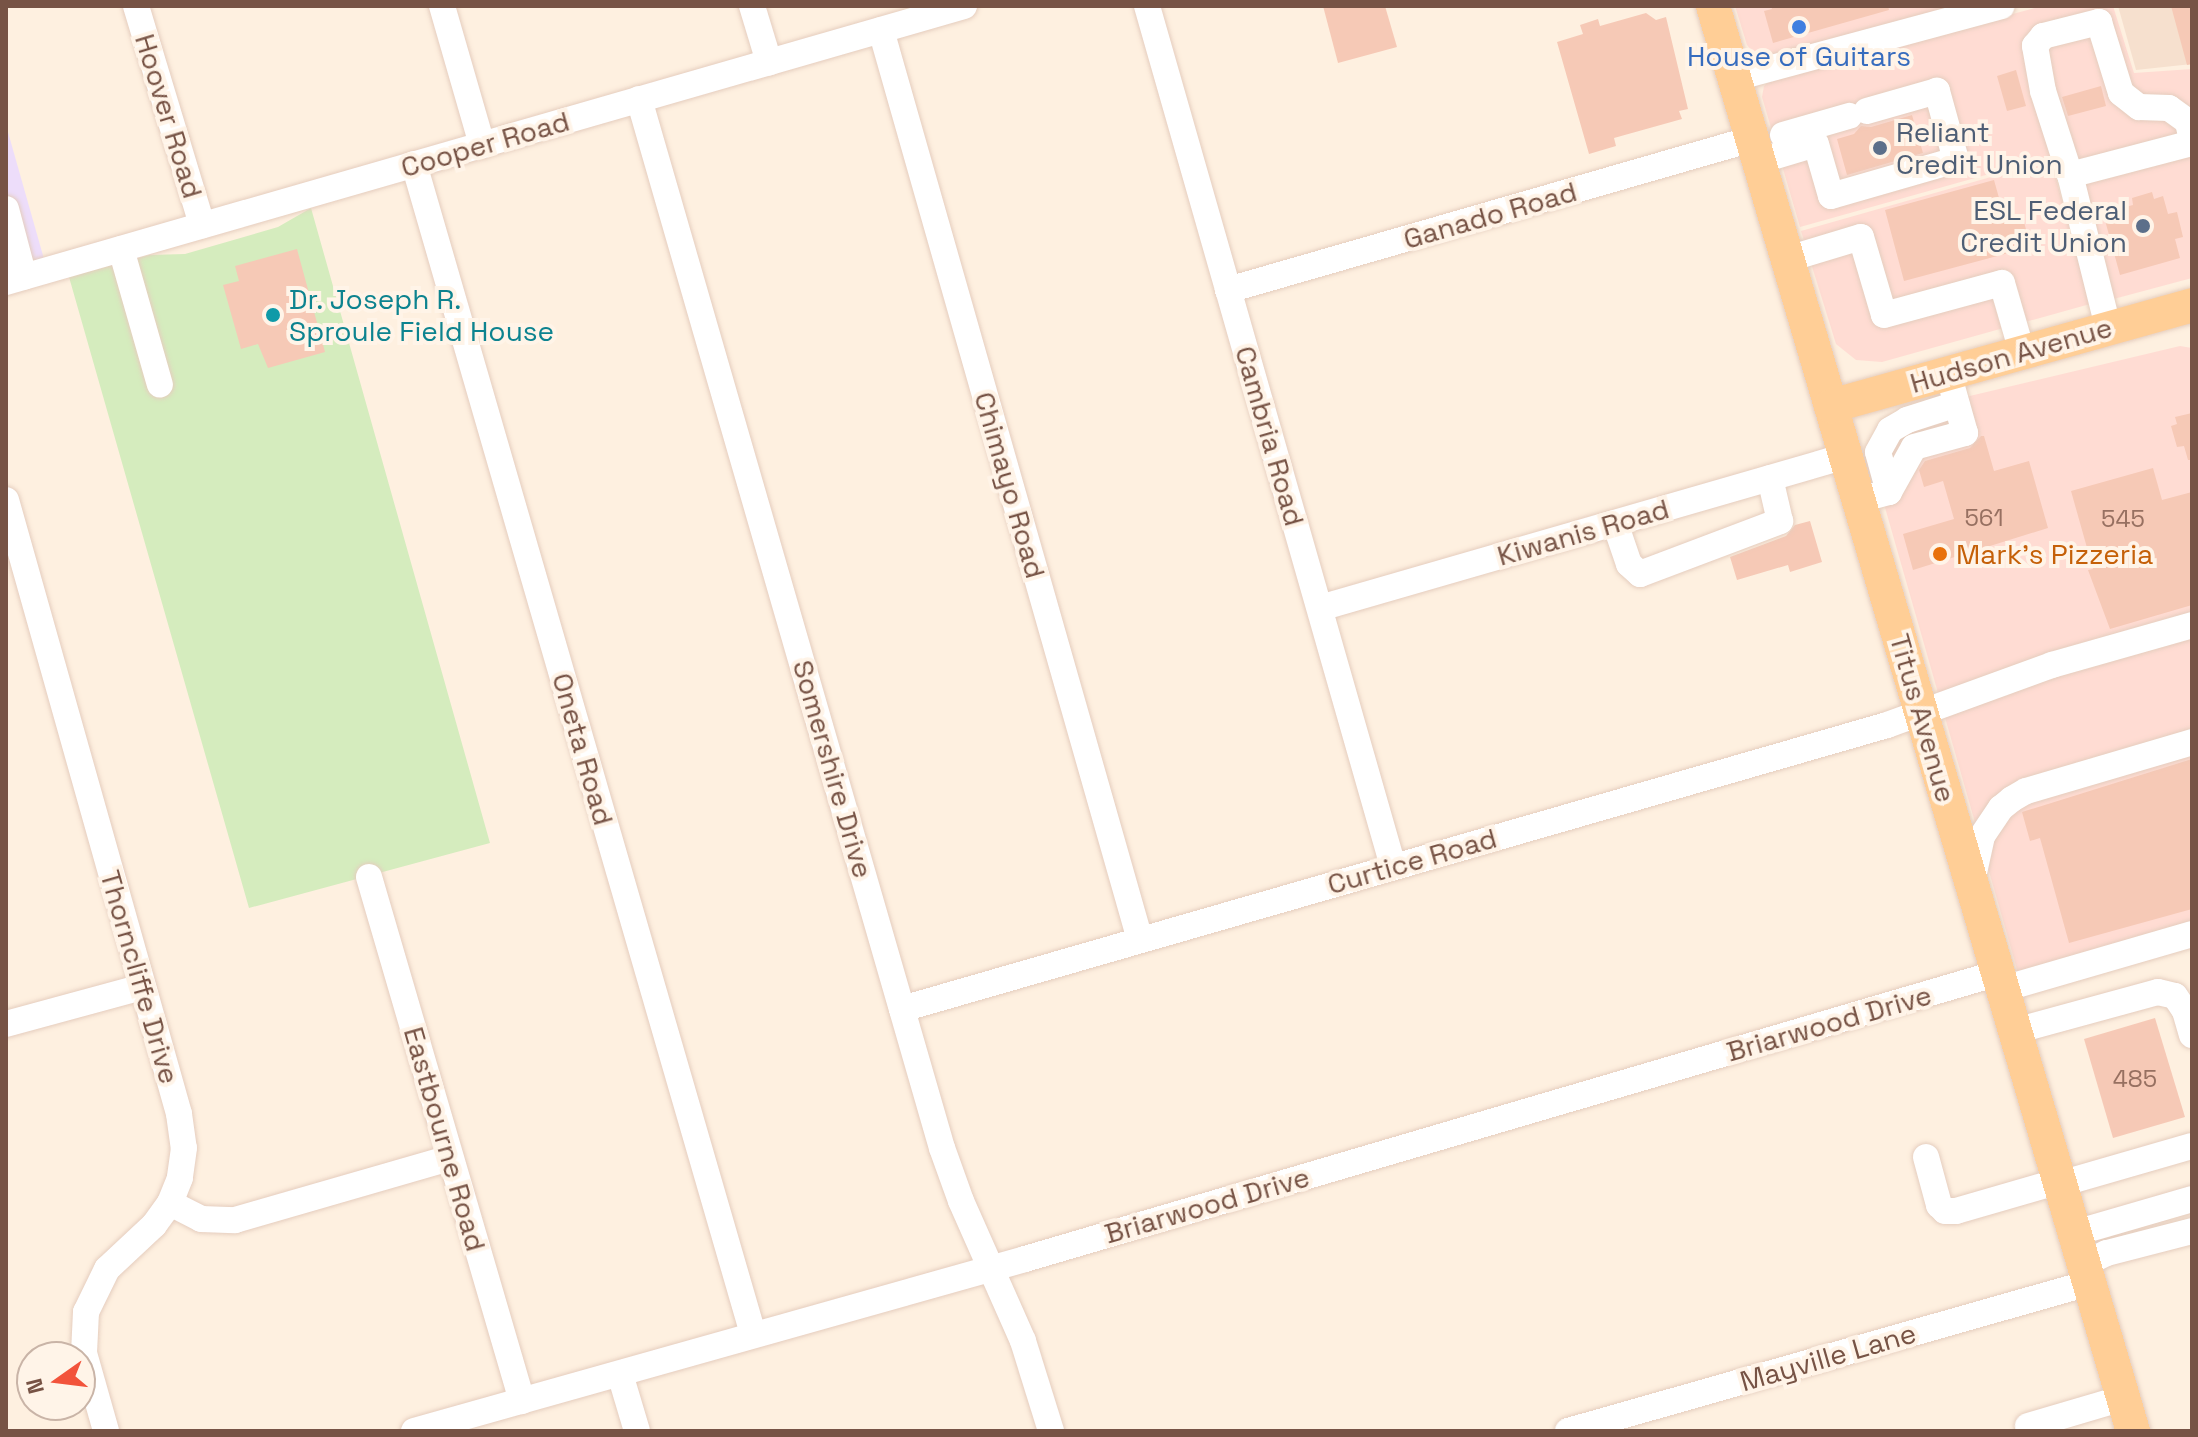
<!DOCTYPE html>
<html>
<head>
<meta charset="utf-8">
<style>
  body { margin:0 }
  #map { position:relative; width:2198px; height:1437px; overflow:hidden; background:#fef0e0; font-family:"Space Grotesk",sans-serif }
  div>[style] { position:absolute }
  .residential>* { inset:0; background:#f6e0ce }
  .commercial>* { inset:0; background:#ffdcd3 }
  .education>* { inset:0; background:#edddfa }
  .green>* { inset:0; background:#d5ecbe }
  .building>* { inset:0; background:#f6c9b6 }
  .roads { filter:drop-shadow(0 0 2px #e5cdbe) drop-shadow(0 0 2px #e5cdbe) }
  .minor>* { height:26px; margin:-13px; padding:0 13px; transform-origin:13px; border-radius:13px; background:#fff }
  .major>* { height:34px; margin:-17px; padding:0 17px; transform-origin:17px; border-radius:17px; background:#ffce96 }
  .dots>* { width:22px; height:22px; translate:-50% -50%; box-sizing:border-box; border:4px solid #fff4e8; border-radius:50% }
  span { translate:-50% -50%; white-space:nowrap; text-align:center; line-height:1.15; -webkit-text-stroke:8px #fff4e8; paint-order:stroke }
  .number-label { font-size:24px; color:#977061 }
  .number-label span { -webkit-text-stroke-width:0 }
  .shop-label { font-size:28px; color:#366cbe }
  .street-label { font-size:28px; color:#775345 }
  .service-label { font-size:28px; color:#4e5e75 }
  .left { translate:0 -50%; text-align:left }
  .right { translate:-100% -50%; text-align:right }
  .culture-label { font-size:28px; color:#0d838f }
  .food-label { font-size:28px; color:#c56008 }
  .frame { position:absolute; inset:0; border:8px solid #775345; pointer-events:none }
  .north { position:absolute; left:16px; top:1341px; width:80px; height:80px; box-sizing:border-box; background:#fff4e8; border:2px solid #c9b4a7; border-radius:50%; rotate:256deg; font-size:22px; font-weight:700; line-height:32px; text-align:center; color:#775345 }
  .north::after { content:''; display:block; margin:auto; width:28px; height:36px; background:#f2533b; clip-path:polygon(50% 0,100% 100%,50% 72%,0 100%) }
</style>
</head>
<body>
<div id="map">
  <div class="residential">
    <i style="clip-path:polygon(2118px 6px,2192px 6px,2192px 64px,2136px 70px)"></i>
  </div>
  <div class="commercial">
    <i style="clip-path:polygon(1735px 6px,1954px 6px,1772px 57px,1756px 56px,1747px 45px)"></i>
    <i style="clip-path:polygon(2042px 6px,2113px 6px,2134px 73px,2192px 69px,2192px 278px,2095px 304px,2054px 156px,1800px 227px,1762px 97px,1764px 86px,1772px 79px)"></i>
    <i style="clip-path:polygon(2051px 160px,2090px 304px,1882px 362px,1856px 360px,1836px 344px,1801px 231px)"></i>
    <i style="clip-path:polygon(2180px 346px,2192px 348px,2192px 922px,2018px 973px,1870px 455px,1936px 404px)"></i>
  </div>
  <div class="education">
    <i style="clip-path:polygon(6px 125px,44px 259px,6px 269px)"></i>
  </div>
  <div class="green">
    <i style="clip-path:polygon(311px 208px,490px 843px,249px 908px,69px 277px,149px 255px,185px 254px,278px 227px)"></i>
  </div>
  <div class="building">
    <i style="clip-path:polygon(1323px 6px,1385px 6px,1397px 47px,1338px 63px)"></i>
    <i style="clip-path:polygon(1771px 6px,1888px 6px,1889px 10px,1773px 43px,1764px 11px,1772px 9px)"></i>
    <i style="clip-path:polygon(2171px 6px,2192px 6px,2192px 64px,2187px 65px)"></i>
    <i style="clip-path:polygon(1646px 13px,1656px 20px,1666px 17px,1688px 109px,1679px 111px,1682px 119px,1614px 138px,1616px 146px,1589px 154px,1557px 42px,1583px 34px,1580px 25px,1598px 19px,1600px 26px)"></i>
    <i style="clip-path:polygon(2016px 70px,2026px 106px,2007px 111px,1997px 76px)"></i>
    <i style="clip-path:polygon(2101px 86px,2106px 106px,2068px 116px,2062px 97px)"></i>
    <i style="clip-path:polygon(1912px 115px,1923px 153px,1847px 175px,1837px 139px,1854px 134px,1861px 126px,1871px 127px)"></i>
    <i style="clip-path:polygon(1994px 180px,2006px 223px,2023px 218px,2028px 237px,2013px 242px,2016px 251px,1904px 281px,1885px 210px)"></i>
    <i style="clip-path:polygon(2152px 192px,2154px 199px,2163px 196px,2168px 214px,2177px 212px,2183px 237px,2175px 239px,2180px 258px,2120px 275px,2103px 213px,2133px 205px,2132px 198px)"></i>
    <i style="clip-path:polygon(297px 249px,325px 352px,268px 368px,258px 344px,241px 349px,223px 285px,239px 281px,235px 266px)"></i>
    <i style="clip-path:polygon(2192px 413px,2192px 460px,2188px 460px,2184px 446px,2177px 447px,2171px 426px,2177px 424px,2175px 417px)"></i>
    <i style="clip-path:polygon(1981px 436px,1984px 436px,1994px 471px,2029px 461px,2048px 528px,1913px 570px,1903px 534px,1954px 519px,1943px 481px,1924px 487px,1919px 470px,1925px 461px,1970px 448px)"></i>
    <i style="clip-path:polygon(2153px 468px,2162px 500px,2192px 492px,2192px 605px,2110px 629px,2088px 570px,2093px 569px,2071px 491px)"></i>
    <i style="clip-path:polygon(1810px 521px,1822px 562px,1790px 572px,1788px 565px,1737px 580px,1730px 557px,1786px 536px,1795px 525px)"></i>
    <i style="clip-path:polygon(2192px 759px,2192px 909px,2069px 943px,2040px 838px,2030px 841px,2022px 812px)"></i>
    <i style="clip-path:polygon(2155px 1018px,2185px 1117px,2113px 1138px,2084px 1039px)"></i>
  </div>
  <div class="roads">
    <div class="minor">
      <i style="left:136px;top:6px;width:229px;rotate:73.2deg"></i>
      <i style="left:442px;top:6px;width:145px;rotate:73.9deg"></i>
      <i style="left:752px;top:6px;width:59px;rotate:73.1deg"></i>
      <i style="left:1147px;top:6px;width:894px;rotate:74.04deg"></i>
      <i style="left:881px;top:30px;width:946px;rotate:74.11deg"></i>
      <i style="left:1735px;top:78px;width:276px;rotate:-15.1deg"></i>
      <i style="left:639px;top:99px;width:1092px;rotate:73.89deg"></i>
      <i style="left:942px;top:1148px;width:56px;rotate:70.3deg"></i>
      <i style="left:961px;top:1201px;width:153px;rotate:66.1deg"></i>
      <i style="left:1023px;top:1341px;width:94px;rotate:72.7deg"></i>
      <i style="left:1783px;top:135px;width:69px;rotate:-16.1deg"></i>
      <i style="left:1759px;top:161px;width:59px;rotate:-16.6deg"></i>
      <i style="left:1816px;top:144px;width:54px;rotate:73.9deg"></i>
      <i style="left:1831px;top:196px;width:130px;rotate:-16.1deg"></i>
      <i style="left:1956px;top:160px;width:72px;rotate:-105.4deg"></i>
      <i style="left:1937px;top:91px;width:73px;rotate:164.1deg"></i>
      <i style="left:414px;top:164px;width:1218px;rotate:73.84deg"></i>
      <i style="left:2070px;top:175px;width:126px;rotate:-14.7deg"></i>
      <i style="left:6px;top:209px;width:70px;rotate:75.2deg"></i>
      <i style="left:121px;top:249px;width:141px;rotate:74deg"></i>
      <i style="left:1788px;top:259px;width:76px;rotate:-16.8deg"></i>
      <i style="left:1861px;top:237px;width:81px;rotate:73.6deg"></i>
      <i style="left:1884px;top:315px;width:122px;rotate:-15.2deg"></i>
      <i style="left:2002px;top:283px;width:72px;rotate:73.8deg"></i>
      <i style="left:6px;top:282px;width:997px;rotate:-16.07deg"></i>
      <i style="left:1228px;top:290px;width:545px;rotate:-16.08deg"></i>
      <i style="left:2108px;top:327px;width:157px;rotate:-104deg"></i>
      <i style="left:2070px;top:175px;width:88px;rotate:-107.8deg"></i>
      <i style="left:2043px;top:91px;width:46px;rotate:-100.1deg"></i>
      <i style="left:2035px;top:46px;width:13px;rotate:-51deg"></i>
      <i style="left:2043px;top:36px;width:58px;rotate:-14deg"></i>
      <i style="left:2099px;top:22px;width:74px;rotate:72.8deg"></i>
      <i style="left:2121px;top:93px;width:23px;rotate:38deg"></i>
      <i style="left:2139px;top:107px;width:30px;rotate:2deg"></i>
      <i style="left:2169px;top:108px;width:24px;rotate:36deg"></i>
      <i style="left:2188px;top:122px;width:19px;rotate:78deg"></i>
      <i style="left:1889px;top:492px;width:41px;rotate:-105.4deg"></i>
      <i style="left:1878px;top:452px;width:25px;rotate:-61deg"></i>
      <i style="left:1890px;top:430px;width:20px;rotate:-30deg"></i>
      <i style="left:1907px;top:420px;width:52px;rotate:-17.7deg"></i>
      <i style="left:6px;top:500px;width:638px;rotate:74.26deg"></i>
      <i style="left:179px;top:1114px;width:34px;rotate:82deg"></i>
      <i style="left:184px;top:1148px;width:30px;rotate:98deg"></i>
      <i style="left:180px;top:1178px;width:27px;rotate:112deg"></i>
      <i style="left:170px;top:1203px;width:27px;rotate:126deg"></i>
      <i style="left:154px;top:1225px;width:64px;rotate:136.9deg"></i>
      <i style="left:107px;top:1269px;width:48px;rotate:116deg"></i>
      <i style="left:86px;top:1312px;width:41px;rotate:92.8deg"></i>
      <i style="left:84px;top:1353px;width:81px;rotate:74.2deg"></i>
      <i style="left:1859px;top:500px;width:31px;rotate:-15deg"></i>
      <i style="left:1889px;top:492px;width:51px;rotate:-60.9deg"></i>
      <i style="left:1914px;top:447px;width:53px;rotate:-15.4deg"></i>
      <i style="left:1965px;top:433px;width:62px;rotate:-105.8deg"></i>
      <i style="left:1615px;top:523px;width:43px;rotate:71.1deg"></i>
      <i style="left:1629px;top:564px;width:15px;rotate:42deg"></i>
      <i style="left:1640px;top:574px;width:150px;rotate:-20.7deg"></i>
      <i style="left:1780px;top:521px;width:44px;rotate:-103.1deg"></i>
      <i style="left:1320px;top:608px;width:548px;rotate:-16.12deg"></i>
      <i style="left:369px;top:877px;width:546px;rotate:73.72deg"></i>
      <i style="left:1972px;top:882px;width:47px;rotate:-77.7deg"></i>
      <i style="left:1982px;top:836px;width:34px;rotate:-56deg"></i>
      <i style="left:2001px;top:808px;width:14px;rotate:-39deg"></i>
      <i style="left:2012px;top:799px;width:16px;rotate:-30deg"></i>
      <i style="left:2026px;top:791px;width:173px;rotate:-16.4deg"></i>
      <i style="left:2003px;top:989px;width:197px;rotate:-16.2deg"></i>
      <i style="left:902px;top:1009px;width:1025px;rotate:-16.08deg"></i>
      <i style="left:1887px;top:725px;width:176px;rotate:-20deg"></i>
      <i style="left:2052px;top:665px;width:146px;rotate:-15.9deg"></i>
      <i style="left:6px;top:1024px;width:141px;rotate:-15.2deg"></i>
      <i style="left:2015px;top:1031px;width:148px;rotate:-15.3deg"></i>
      <i style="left:2158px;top:992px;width:17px;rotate:13deg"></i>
      <i style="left:2175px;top:996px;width:18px;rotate:56deg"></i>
      <i style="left:2185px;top:1011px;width:25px;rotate:74deg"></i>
      <i style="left:1926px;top:1157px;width:50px;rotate:74.8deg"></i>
      <i style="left:1939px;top:1205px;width:8px;rotate:45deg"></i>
      <i style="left:1945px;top:1211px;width:11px"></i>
      <i style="left:1956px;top:1211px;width:107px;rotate:-16.2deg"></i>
      <i style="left:2060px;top:1184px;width:137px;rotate:-16.1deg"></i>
      <i style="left:170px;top:1203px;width:35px;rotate:27deg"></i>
      <i style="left:201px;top:1219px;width:34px;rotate:2deg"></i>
      <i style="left:235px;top:1220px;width:224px;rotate:-16.1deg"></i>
      <i style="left:2075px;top:1233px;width:122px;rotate:-16.2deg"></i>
      <i style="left:2084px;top:1264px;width:25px;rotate:-26deg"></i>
      <i style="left:2107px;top:1253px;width:88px;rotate:-14.5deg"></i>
      <i style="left:620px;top:1374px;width:59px;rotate:73.4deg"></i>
      <i style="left:2028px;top:1426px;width:99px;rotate:-16.4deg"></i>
      <i style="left:414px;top:1431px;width:635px;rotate:-15.72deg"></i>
      <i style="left:1025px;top:1259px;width:1014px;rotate:-16.38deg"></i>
      <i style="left:1568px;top:1431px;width:542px;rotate:-15.86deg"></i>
    </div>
    <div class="major">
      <i style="left:1713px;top:6px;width:1486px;rotate:73.58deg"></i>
      <i style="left:1831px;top:406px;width:375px;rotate:-15.6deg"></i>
    </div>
  </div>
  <div class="dots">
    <i style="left:1799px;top:27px;background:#3f7fe0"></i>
    <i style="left:1880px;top:148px;background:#5c6f8a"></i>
    <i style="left:2143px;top:226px;background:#5c6f8a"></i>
    <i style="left:273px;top:315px;background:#0f9aa8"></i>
    <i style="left:1940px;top:554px;background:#e8710a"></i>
  </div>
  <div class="number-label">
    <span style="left:1984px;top:518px">561</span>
    <span style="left:2123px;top:519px">545</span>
    <span style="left:2135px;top:1079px">485</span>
  </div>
  <div class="shop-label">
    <span style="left:1799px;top:56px">House of Guitars</span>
  </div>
  <div class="street-label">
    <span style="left:169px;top:116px;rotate:73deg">Hoover Road</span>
    <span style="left:485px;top:144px;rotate:-16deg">Cooper Road</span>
    <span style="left:1490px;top:215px;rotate:-16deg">Ganado Road</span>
    <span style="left:2011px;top:355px;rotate:-16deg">Hudson Avenue</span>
    <span style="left:1270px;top:436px;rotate:74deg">Cambria Road</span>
    <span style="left:1010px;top:485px;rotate:74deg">Chimayo Road</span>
    <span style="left:1583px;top:532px;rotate:-16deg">Kiwanis Road</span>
    <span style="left:1923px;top:718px;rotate:74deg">Titus Avenue</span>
    <span style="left:583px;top:749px;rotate:74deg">Oneta Road</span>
    <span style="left:833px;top:769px;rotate:74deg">Somershire Drive</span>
    <span style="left:1412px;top:861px;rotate:-16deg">Curtice Road</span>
    <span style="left:140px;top:977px;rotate:74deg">Thorncliffe Drive</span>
    <span style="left:1829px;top:1023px;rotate:-16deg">Briarwood Drive</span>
    <span style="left:445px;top:1139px;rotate:74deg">Eastbourne Road</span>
    <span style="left:1207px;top:1205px;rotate:-16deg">Briarwood Drive</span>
    <span style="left:1828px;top:1357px;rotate:-16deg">Mayville Lane</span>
  </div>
  <div class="service-label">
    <span class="left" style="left:1896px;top:148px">Reliant<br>Credit Union</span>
    <span class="right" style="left:2127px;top:226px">ESL Federal<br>Credit Union</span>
  </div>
  <div class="culture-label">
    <span class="left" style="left:289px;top:315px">Dr. Joseph R.<br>Sproule Field House</span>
  </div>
  <div class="food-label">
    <span class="left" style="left:1956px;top:554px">Mark's Pizzeria</span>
  </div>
  <div class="frame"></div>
  <div class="north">N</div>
</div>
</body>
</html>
